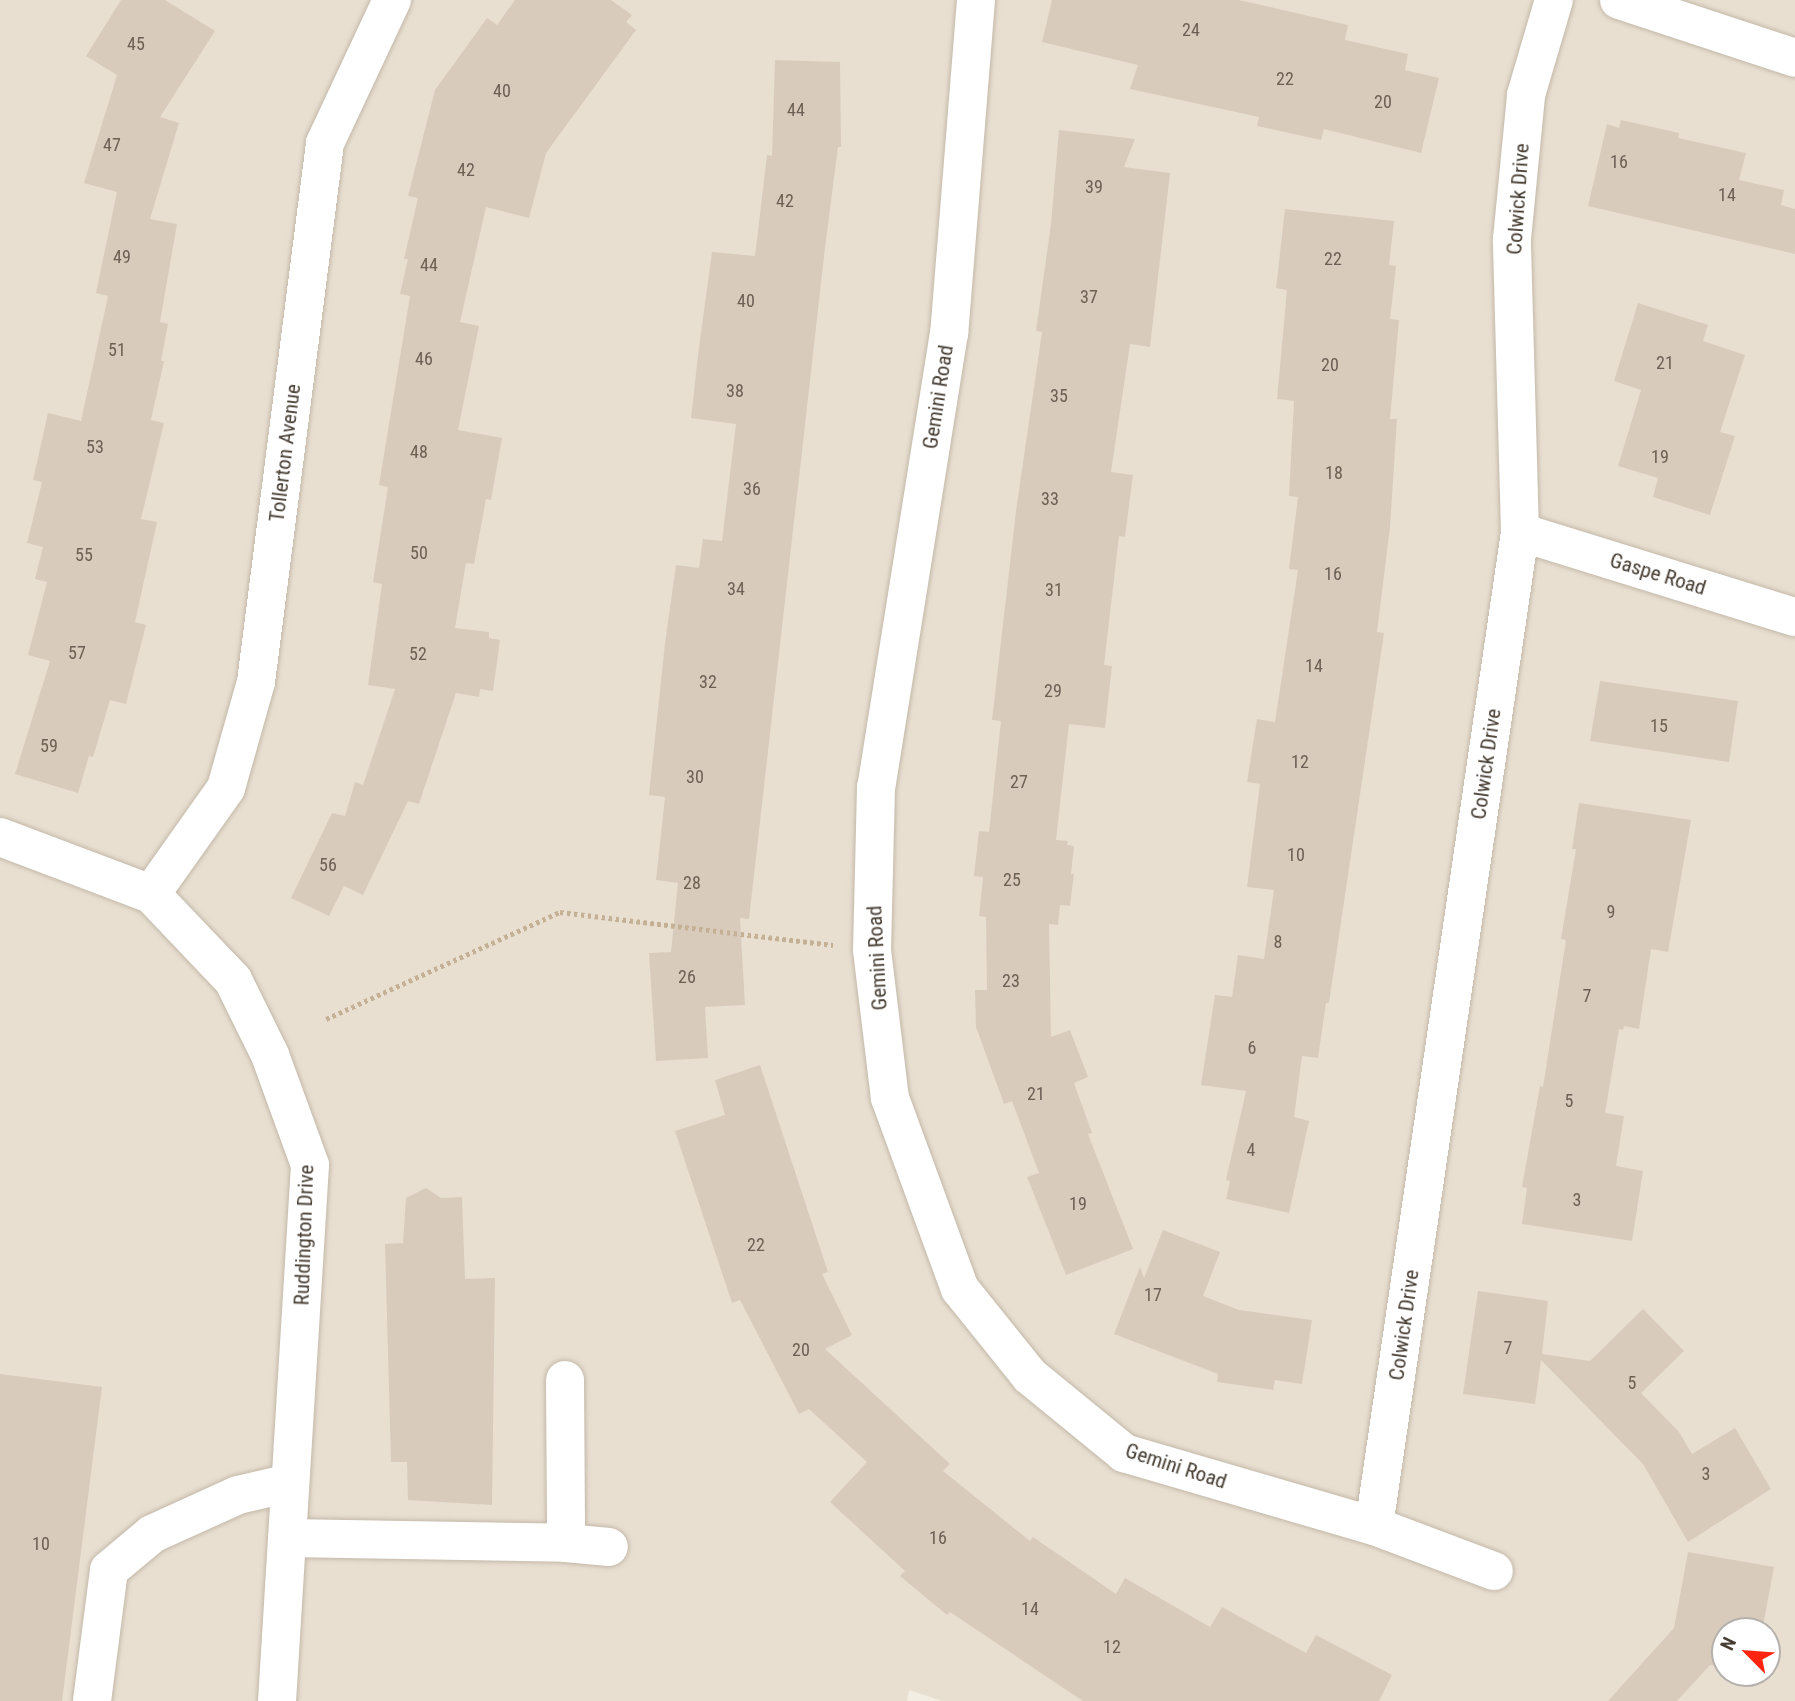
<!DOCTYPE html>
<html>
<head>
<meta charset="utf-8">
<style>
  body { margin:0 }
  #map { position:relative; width:1795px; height:1701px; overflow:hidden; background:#f3eee3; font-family:"Roboto Condensed",sans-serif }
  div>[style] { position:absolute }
  .residential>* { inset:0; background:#e8dfd1 }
  .building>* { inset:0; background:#d9cbbb }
  .path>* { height:4.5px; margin-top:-2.25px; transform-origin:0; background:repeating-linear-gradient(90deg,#c3b095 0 3.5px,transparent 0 7px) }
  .roads { filter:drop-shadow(0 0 2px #c3b8a8) drop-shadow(0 0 2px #c3b8a8) }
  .minor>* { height:38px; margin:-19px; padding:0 19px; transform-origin:19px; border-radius:19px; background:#fff }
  span { translate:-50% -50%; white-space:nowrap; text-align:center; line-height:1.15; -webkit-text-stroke:5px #fff; paint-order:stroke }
  .number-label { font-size:18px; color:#6b6055 }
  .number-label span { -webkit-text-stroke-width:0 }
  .street-label { font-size:21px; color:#463d33 }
  .north { position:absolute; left:1711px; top:1617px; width:70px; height:70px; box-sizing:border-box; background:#fff; border:2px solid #b5b1ad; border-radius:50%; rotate:295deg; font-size:19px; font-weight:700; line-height:28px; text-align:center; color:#463d33 }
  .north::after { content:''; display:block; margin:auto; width:24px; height:32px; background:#ff240f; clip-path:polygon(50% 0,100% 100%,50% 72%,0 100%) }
</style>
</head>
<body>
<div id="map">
  <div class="residential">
    <i style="clip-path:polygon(evenodd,0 0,1795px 0,1795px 1701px,942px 1701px,909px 1690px,907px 1701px,0 1701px,0 0,1725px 1631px,1767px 1631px,1767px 1673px,1725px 1673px,1725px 1631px)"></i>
  </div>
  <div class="building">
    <i style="clip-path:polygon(121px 0,165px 0,215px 31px,160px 117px,179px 123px,150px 219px,177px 224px,160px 322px,168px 324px,161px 361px,164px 361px,151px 420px,164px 423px,141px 519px,157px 522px,135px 622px,146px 625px,126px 704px,110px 700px,93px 757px,89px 756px,78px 793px,15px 774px,50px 661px,28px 655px,47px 582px,35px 579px,43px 547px,27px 543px,42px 482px,33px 480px,48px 413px,81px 421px,108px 296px,96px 293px,117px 192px,84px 183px,117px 75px,86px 56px)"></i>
    <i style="clip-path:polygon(515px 0,611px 0,632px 15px,626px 22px,636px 30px,546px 153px,529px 218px,486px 207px,460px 322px,479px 326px,458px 430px,502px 438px,491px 500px,486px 499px,474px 564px,466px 563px,455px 628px,489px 632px,489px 638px,500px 640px,493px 691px,480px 689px,479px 697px,456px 693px,419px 804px,408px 801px,363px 895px,344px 886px,329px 916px,291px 898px,332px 813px,345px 816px,355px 782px,363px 785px,395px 689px,368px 685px,382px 584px,373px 582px,388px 487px,379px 485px,410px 296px,400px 294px,408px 259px,404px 259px,418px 198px,408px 196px,435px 90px,487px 18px,497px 25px)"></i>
    <i style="clip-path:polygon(1052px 0,1239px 0,1348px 25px,1345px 40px,1408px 54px,1405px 70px,1439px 78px,1421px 153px,1324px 129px,1321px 140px,1257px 126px,1259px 117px,1130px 89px,1138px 65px,1042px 42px)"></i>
    <i style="clip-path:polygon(775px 60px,840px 62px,841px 147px,838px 147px,825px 248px,749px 919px,740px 918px,745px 1005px,705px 1007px,708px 1058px,656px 1061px,649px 953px,671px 952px,678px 883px,656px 880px,665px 797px,649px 795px,665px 643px,676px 565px,699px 568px,703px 539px,722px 541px,736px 424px,691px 418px,698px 355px,712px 252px,755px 256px,767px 155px,772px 156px)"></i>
    <i style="clip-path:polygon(1621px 120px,1679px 133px,1678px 138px,1746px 153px,1739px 180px,1784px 190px,1781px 205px,1795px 209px,1795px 254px,1588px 206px,1607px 124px,1619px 128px)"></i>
    <i style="clip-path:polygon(1059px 130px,1135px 139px,1124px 167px,1170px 173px,1150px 347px,1130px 344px,1111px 472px,1133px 475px,1125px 537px,1119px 536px,1104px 665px,1112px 666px,1105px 728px,1069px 724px,1056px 840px,1068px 841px,1067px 845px,1074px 846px,1071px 874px,1074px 874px,1070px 906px,1060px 905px,1058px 925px,1049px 924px,1051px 1037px,1070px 1030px,1088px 1077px,1074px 1083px,1092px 1133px,1088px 1134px,1133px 1249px,1066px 1275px,1027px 1177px,1039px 1173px,1012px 1101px,1004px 1104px,976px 1027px,975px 990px,987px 990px,986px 917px,979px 916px,983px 877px,974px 876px,979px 831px,989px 832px,1001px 721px,992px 720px,1016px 511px,1042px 332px,1036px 331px,1051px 224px)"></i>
    <i style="clip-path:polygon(1285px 209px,1394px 221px,1389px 265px,1396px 266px,1390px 319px,1399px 320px,1390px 419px,1397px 419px,1390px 527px,1377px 632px,1384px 633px,1329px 1003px,1326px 1003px,1318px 1058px,1302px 1056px,1294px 1117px,1309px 1121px,1289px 1213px,1226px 1199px,1230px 1181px,1226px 1180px,1246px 1091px,1201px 1085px,1215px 995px,1232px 997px,1238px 955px,1264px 959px,1274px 890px,1247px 887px,1260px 784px,1247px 782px,1257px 719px,1275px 722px,1298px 570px,1289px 569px,1298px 497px,1289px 496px,1294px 401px,1277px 399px,1287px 290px,1276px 288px)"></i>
    <i style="clip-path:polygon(1638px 303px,1708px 325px,1703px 341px,1745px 355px,1720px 432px,1735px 436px,1710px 515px,1653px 497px,1658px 478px,1618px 466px,1641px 390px,1614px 381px)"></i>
    <i style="clip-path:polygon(1600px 681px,1738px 701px,1729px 762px,1590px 741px)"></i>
    <i style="clip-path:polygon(1579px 803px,1691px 820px,1668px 952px,1651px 949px,1639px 1029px,1624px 1026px,1623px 1030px,1619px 1029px,1605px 1113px,1624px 1116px,1616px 1166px,1643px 1171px,1632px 1241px,1522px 1224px,1527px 1188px,1522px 1187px,1540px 1086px,1543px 1087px,1566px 940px,1561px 939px,1576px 849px,1572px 849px)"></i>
    <i style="clip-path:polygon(760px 1065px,828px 1272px,822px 1274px,852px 1335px,825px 1349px,950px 1464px,943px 1471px,1030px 1541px,1033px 1537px,1116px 1594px,1125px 1578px,1210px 1627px,1222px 1607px,1306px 1653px,1316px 1635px,1392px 1675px,1379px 1701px,1083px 1701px,950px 1612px,947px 1615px,900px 1576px,905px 1571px,830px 1502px,867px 1462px,809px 1409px,799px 1414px,740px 1300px,732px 1303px,675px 1131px,725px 1115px,715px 1080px)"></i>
    <i style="clip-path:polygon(426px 1188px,441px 1198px,462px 1197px,465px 1279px,495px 1278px,492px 1505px,408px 1500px,407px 1462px,391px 1462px,385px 1244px,403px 1243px,406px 1198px)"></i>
    <i style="clip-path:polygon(1163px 1230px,1220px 1252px,1203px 1296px,1239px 1310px,1312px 1320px,1302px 1384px,1275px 1380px,1273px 1390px,1217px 1382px,1218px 1374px,1114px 1334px,1140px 1267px,1144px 1278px)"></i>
    <i style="clip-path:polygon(1478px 1291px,1548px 1301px,1542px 1354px,1590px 1361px,1643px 1309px,1684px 1351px,1641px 1393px,1679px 1432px,1692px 1454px,1735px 1428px,1771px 1489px,1688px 1542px,1643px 1464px,1541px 1360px,1535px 1404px,1463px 1394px)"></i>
    <i style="clip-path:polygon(0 1374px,102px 1387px,62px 1701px,0 1701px)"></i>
    <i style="clip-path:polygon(1688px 1552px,1774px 1567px,1762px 1631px,1725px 1631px,1725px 1667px,1710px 1665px,1677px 1701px,1608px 1701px,1674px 1628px)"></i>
  </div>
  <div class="path">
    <i style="left:326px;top:1019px;width:257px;rotate:-24.6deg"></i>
    <i style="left:560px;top:912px;width:275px;rotate:6.9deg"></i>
  </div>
  <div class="roads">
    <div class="minor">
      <i style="left:976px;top:0;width:334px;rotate:94.6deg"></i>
      <i style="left:949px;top:333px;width:460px;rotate:99.1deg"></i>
      <i style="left:876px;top:787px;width:163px;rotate:91.4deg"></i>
      <i style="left:872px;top:950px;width:149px;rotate:83.1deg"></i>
      <i style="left:890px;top:1098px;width:203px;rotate:69.9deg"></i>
      <i style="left:960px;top:1289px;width:112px;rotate:51.2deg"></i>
      <i style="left:1030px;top:1376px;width:122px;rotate:39.3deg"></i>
      <i style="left:1124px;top:1453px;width:260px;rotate:16.3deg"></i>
      <i style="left:1374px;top:1526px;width:128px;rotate:20.6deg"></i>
      <i style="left:1619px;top:0;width:185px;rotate:18.2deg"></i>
      <i style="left:1520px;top:532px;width:288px;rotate:17.2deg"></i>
      <i style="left:0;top:837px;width:161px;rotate:20.7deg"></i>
      <i style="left:151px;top:894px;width:119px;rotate:46.4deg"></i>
      <i style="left:233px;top:980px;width:84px;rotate:63.7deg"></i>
      <i style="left:270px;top:1055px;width:117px;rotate:70deg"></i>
      <i style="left:310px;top:1165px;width:537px;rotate:93.52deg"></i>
      <i style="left:151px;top:894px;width:130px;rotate:-54.7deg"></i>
      <i style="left:226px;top:788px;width:110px;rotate:-74.2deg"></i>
      <i style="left:256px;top:682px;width:543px;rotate:-82.7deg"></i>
      <i style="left:325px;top:143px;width:158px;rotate:-64.9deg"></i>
      <i style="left:565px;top:1380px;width:163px;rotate:89.6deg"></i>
      <i style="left:1374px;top:1526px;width:1005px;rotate:-81.64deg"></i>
      <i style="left:1520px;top:532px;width:293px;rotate:-91.6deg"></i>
      <i style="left:1512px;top:239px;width:145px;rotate:-84.4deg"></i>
      <i style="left:1526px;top:95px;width:99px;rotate:-73.6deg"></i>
      <i style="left:287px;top:1538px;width:279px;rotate:1deg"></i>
      <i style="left:566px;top:1543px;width:43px;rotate:5.3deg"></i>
      <i style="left:92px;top:1701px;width:132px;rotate:-82.6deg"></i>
      <i style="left:109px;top:1570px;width:56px;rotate:-39.9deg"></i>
      <i style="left:152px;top:1534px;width:94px;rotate:-24.4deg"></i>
      <i style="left:238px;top:1495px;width:53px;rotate:-13deg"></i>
    </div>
  </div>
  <div class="number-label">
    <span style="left:1191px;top:30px">24</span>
    <span style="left:136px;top:44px">45</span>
    <span style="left:1285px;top:79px">22</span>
    <span style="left:502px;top:91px">40</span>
    <span style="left:1383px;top:102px">20</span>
    <span style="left:796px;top:110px">44</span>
    <span style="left:112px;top:145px">47</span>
    <span style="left:1619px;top:162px">16</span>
    <span style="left:466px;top:170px">42</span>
    <span style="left:1094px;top:187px">39</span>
    <span style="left:1727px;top:195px">14</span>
    <span style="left:785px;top:201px">42</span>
    <span style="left:122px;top:257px">49</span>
    <span style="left:1333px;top:259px">22</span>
    <span style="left:429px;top:265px">44</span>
    <span style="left:1089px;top:297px">37</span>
    <span style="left:746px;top:301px">40</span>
    <span style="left:117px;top:350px">51</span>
    <span style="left:424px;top:359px">46</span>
    <span style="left:1665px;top:363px">21</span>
    <span style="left:1330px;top:365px">20</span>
    <span style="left:735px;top:391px">38</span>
    <span style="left:1059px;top:396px">35</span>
    <span style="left:95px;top:447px">53</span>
    <span style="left:419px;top:452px">48</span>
    <span style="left:1660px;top:457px">19</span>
    <span style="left:1334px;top:473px">18</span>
    <span style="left:752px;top:489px">36</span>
    <span style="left:1050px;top:499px">33</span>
    <span style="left:419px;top:553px">50</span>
    <span style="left:84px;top:555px">55</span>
    <span style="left:1333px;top:574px">16</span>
    <span style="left:736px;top:589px">34</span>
    <span style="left:1054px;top:590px">31</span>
    <span style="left:77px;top:653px">57</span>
    <span style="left:418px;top:654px">52</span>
    <span style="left:1314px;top:666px">14</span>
    <span style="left:708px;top:682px">32</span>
    <span style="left:1053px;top:691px">29</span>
    <span style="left:1659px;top:726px">15</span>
    <span style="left:49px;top:746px">59</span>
    <span style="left:1300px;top:762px">12</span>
    <span style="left:695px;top:777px">30</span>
    <span style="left:1019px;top:782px">27</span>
    <span style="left:1296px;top:855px">10</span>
    <span style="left:328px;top:865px">56</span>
    <span style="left:1012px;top:880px">25</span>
    <span style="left:692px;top:883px">28</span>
    <span style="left:1611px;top:912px">9</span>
    <span style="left:1278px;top:942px">8</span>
    <span style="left:687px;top:977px">26</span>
    <span style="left:1011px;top:981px">23</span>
    <span style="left:1587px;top:996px">7</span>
    <span style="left:1252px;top:1048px">6</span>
    <span style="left:1036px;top:1094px">21</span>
    <span style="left:1569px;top:1101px">5</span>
    <span style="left:1251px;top:1150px">4</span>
    <span style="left:1577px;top:1200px">3</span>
    <span style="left:1078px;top:1204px">19</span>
    <span style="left:756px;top:1245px">22</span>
    <span style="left:1153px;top:1295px">17</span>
    <span style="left:1508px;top:1348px">7</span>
    <span style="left:801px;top:1350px">20</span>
    <span style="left:1632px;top:1383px">5</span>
    <span style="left:1706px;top:1474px">3</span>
    <span style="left:938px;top:1538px">16</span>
    <span style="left:41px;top:1544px">10</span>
    <span style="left:1030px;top:1609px">14</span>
    <span style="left:1112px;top:1647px">12</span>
  </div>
  <div class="street-label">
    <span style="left:1518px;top:199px;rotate:-86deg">Colwick Drive</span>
    <span style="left:938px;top:397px;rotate:-81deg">Gemini Road</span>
    <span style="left:285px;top:453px;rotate:-83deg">Tollerton Avenue</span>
    <span style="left:1658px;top:574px;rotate:17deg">Gaspe Road</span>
    <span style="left:1486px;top:764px;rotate:-82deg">Colwick Drive</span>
    <span style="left:877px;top:958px;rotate:-93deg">Gemini Road</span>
    <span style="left:304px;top:1235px;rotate:-88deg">Ruddington Drive</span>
    <span style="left:1404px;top:1325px;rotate:-82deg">Colwick Drive</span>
    <span style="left:1176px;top:1466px;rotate:18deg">Gemini Road</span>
  </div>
  <div class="north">N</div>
</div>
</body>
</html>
